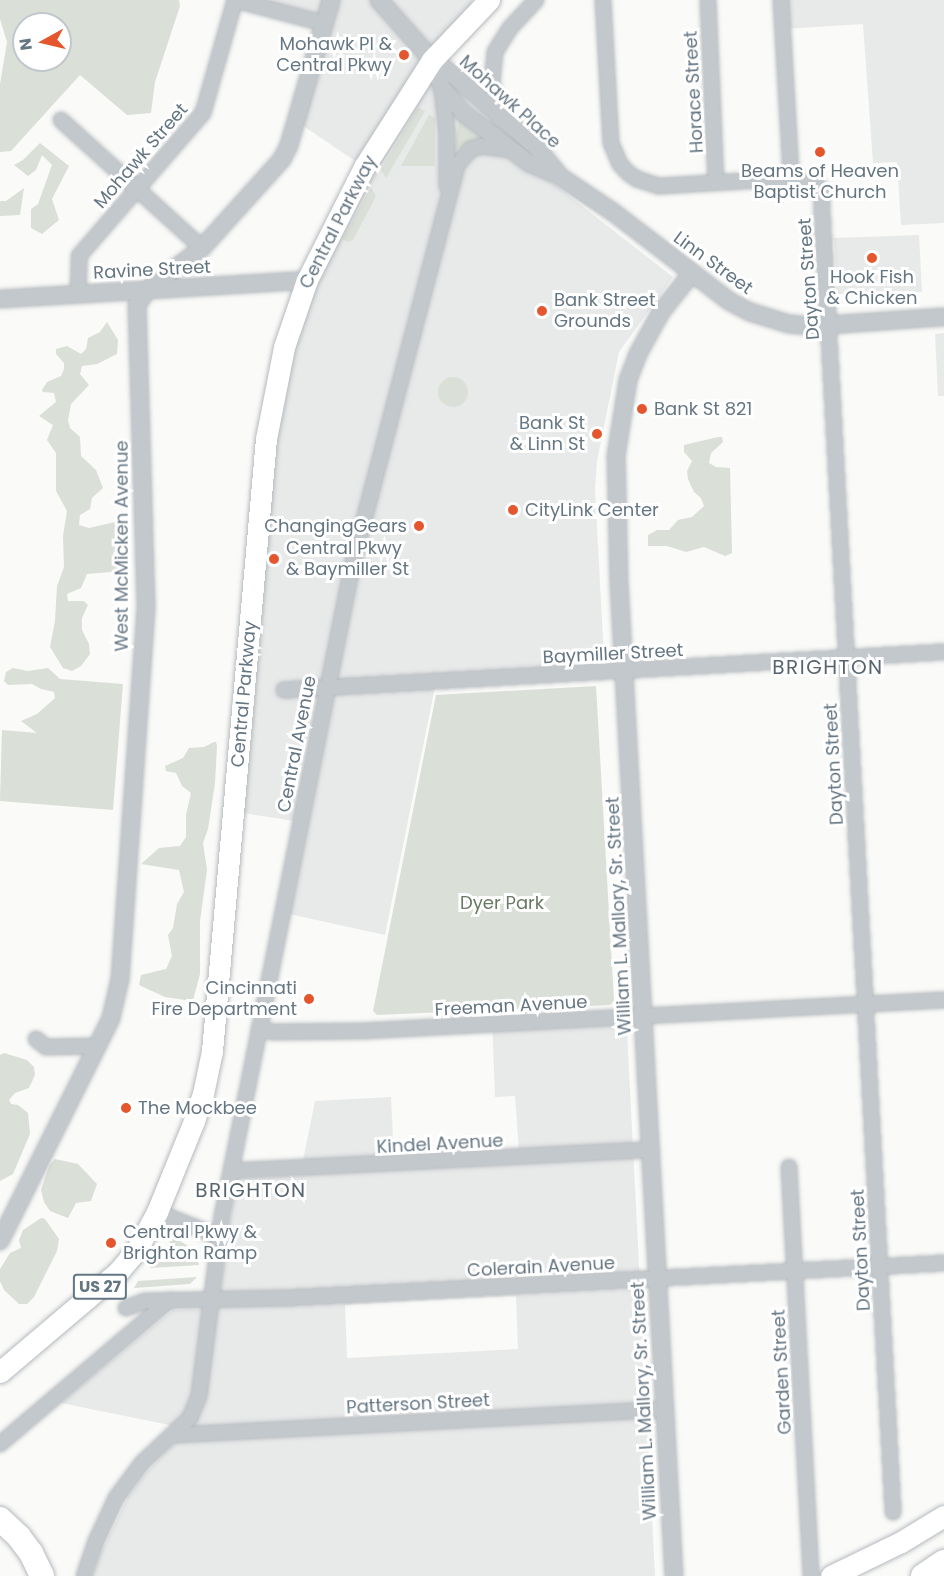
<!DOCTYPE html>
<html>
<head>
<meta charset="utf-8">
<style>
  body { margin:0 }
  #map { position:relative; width:944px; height:1576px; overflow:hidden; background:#fafaf8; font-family:Poppins,sans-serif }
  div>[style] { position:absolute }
  .built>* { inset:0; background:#e8e9e9 }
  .green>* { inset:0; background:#dadfd7 }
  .round { border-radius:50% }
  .roads { filter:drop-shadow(0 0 2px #b5babe) drop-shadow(0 0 2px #b5babe) }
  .minor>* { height:14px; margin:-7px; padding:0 7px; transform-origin:7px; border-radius:7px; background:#c3c8cc }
  .tertiary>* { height:16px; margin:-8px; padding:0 8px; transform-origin:8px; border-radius:8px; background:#c3c8cc }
  .primary>* { height:21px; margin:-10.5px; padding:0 10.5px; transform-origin:10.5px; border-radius:10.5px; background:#fff }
  .motorway>* { height:24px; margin:-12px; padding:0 12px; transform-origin:12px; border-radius:12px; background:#fff }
  .dots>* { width:16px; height:16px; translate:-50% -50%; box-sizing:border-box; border:3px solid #fff; border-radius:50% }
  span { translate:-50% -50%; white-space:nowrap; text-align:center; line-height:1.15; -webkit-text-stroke:6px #fff; paint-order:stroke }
  .shield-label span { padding:2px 4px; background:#fff; border:2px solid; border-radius:4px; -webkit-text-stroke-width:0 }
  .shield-label { font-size:16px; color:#657683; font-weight:700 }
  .poi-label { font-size:18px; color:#657683 }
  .right { translate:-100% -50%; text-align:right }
  .left { translate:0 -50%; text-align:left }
  .street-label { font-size:18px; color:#657683 }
  .park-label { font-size:18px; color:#687a64 }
  .neighbourhood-label { font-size:20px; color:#57646e; letter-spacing:1.5px }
  .north { position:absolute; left:12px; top:12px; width:60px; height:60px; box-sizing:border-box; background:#fff; border:2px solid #c1c8cd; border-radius:50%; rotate:262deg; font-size:16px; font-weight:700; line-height:24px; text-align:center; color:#657683 }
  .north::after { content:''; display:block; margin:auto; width:21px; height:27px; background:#e4572e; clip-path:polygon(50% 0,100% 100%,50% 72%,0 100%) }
</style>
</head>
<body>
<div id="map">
  <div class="built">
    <i style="clip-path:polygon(235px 0,472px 0,466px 25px,364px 167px,296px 121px,322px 23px)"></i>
    <i style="clip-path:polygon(781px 0,944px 0,944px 223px,901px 225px,897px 162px,873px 163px,863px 24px,783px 29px)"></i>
    <i style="clip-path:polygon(423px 82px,673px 277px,619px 352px,597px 461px,595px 489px,605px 677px,435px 687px,385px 935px,289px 914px,307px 823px,236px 812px,277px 394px,320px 258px)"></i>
    <i style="clip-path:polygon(919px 235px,922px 292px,838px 297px,834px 238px)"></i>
    <i style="clip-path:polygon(944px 333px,944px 396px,938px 396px,935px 334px)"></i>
    <i style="clip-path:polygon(evenodd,626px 1012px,655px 1576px,93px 1576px,100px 1555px,128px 1497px,147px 1472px,189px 1429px,61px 1403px,173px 1310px,218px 1309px,236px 1179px,300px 1175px,315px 1101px,391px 1097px,394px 1159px,519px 1151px,515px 1096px,495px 1097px,492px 1018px,626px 1012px,516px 1296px,518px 1349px,347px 1358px,345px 1305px,516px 1296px)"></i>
  </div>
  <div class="green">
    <i style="clip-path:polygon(evenodd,0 0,179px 0,180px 6px,155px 82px,151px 113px,127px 115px,80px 75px,11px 151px,0 152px,0 84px,7px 42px,0 19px,0 0,24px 24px,60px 24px,60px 60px,24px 60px,24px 24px)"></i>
    <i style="clip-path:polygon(418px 107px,425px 111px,386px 178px,381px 170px)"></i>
    <i style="clip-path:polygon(429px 115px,435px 118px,435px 166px,401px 166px)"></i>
    <i style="clip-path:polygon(459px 119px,487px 139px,478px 139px,459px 149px,455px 147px)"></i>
    <i style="clip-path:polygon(40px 143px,69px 166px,52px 199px,59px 220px,42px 234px,31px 228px,31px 209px,38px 204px,52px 165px,42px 155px,36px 170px,28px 176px,14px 165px,23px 160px)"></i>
    <i style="clip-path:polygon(371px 187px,376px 196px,353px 240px,348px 242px,343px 239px)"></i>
    <i style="clip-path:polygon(24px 188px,20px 215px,0 216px,0 201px,6px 201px)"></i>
    <i style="clip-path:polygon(107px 322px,118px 340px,117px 354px,97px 364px,82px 366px,80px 374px,89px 385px,71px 404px,68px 420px,70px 428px,80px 437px,81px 456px,96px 470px,103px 488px,92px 498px,90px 509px,80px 515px,79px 525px,89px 528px,115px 522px,125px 525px,125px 539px,113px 553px,114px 557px,126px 563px,127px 566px,123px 571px,87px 574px,81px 588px,67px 594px,68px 601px,84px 601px,88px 605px,82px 618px,82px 630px,89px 644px,90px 654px,81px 666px,72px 671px,63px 668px,50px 647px,55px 621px,57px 586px,64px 567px,63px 536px,67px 511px,56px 491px,56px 453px,47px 440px,53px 425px,39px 416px,56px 402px,54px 393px,43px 392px,42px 390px,47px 382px,61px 376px,64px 369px,64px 363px,56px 354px,56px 349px,67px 346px,81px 354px,86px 349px,88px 338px,100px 332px)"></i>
    <i class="round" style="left:438px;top:377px;width:30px;height:30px"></i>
    <i style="clip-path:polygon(718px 437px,722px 437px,723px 442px,711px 453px,709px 463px,716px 467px,730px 468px,732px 553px,725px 556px,704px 547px,686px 552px,667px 546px,648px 546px,648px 535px,657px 530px,669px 530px,678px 520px,692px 517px,704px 506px,701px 498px,694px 492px,688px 479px,687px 471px,692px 461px,684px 452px,684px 445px)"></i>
    <i style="clip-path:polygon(13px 668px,28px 671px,48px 668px,60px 679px,123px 684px,113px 810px,0 801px,2px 730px,37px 733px,21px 721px,37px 714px,55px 698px,54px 692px,41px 689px,32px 684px,8px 685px,4px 681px,6px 672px)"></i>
    <i style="clip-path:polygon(596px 686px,614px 1001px,610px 1005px,377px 1015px,373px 1011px,436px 695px)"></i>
    <i style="clip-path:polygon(214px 742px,216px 742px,217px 746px,215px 783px,208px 829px,203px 843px,207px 870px,200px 921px,200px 974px,192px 1004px,185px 1000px,165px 997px,139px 985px,141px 975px,166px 969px,172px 956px,168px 935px,173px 928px,177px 904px,184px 892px,179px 870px,141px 864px,159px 848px,180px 846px,186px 837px,186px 815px,191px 793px,182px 786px,176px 773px,166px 771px,165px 766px,183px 758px,189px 748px,204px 747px)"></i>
    <i style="clip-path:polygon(4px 1053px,27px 1060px,34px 1067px,35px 1075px,29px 1088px,15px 1093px,9px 1100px,11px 1104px,18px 1105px,28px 1113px,30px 1134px,13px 1174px,0 1181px,0 1055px)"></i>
    <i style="clip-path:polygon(55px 1159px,78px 1164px,97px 1184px,91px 1201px,76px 1203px,68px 1218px,50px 1211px,44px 1202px,41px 1190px,49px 1166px)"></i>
    <i style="clip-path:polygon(41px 1218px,45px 1219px,59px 1239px,57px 1251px,34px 1297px,27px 1304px,19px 1304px,4px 1290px,0 1281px,0 1269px,10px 1253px,21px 1248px,19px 1240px,23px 1230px)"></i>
    <i style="clip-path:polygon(172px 1239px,177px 1239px,196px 1251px,199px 1265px,150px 1268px)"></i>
    <i style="clip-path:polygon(197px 1277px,190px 1284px,134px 1288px,138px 1281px)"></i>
  </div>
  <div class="roads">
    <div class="minor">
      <i style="left:235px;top:0;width:90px;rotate:14.8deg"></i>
      <i style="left:603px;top:0;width:143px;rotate:86.8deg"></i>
      <i style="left:611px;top:143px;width:23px;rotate:67deg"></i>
      <i style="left:620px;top:164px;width:12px;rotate:48deg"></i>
      <i style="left:628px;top:173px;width:11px;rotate:34deg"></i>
      <i style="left:637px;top:179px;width:23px;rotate:18deg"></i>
      <i style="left:659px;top:186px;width:134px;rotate:-3.4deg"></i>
      <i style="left:708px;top:0;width:182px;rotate:87.5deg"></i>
      <i style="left:781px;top:0;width:173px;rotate:86.7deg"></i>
      <i style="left:791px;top:173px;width:10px;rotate:53deg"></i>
      <i style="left:797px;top:181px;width:13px"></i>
      <i style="left:810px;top:181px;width:14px;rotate:36deg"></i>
      <i style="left:821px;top:189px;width:1325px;rotate:86.88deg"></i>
      <i style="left:442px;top:88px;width:45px;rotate:83.7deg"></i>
      <i style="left:447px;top:133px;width:53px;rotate:90deg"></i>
      <i style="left:500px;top:119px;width:39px;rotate:-102deg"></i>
      <i style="left:492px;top:81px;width:29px;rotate:-84deg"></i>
      <i style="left:495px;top:52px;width:28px;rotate:-58deg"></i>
      <i style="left:510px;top:28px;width:38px;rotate:-47deg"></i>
      <i style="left:61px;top:120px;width:190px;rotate:42.2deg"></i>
      <i style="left:78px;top:294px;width:38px;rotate:-88deg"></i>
      <i style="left:79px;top:256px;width:189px;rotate:-49.1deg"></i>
      <i style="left:203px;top:113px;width:117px;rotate:-74.2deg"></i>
      <i style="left:284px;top:690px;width:661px;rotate:-3.3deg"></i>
      <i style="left:259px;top:1029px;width:14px;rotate:12deg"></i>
      <i style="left:273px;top:1032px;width:89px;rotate:-0.6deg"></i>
      <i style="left:362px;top:1031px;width:583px;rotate:-3.05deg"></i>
      <i style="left:36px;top:1039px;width:13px;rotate:39deg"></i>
      <i style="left:46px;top:1047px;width:50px;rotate:-1.1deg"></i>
      <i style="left:789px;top:1167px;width:410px;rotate:86.9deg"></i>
      <i style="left:231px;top:1171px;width:421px;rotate:-2.9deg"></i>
      <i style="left:157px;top:1212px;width:67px;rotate:22deg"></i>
      <i style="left:126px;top:1308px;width:20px;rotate:-20deg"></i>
      <i style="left:145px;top:1301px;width:141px;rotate:-1.2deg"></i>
      <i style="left:286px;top:1298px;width:659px;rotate:-3.04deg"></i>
      <i style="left:174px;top:1435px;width:491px;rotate:-3deg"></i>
      <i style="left:0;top:1444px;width:223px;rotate:-40.3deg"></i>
      <i style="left:84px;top:1576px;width:39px;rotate:-71deg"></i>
      <i style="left:97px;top:1539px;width:45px;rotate:-65.1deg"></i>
      <i style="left:116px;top:1498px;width:44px;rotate:-53.4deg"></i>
      <i style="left:142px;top:1463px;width:66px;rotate:-43.2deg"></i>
      <i style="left:190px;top:1418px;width:24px;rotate:-68deg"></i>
      <i style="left:199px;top:1396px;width:181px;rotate:-82.7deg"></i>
      <i style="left:222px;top:1216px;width:667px;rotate:-78.67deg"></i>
      <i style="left:353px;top:562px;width:410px;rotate:-75.3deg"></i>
      <i style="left:457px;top:165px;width:21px;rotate:-49deg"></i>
      <i style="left:471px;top:149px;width:11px;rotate:-15deg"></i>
      <i style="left:482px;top:146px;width:28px;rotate:8deg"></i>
    </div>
    <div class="tertiary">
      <i style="left:379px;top:0;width:80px;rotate:48.5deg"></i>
      <i style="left:432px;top:60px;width:24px;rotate:35deg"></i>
      <i style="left:452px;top:74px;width:113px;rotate:41deg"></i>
      <i style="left:537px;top:148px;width:33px;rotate:51deg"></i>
      <i style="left:432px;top:60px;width:30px;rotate:70deg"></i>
      <i style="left:442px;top:88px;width:33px;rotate:49deg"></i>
      <i style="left:464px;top:113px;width:82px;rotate:37.6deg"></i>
      <i style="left:529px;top:163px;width:33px;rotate:23deg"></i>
      <i style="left:559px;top:176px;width:65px;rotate:33.7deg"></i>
      <i style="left:613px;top:212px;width:146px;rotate:37.5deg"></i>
      <i style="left:729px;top:301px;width:24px;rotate:28deg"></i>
      <i style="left:750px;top:312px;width:41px;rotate:17.1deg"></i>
      <i style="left:789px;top:324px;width:25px;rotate:5deg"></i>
      <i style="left:814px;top:326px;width:130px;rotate:-4deg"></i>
      <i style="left:0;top:299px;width:308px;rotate:-3.5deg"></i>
      <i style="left:0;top:1241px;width:249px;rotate:-63.5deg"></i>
      <i style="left:111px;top:1018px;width:39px;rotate:-77deg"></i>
      <i style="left:120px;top:980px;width:375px;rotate:-86deg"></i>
      <i style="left:146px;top:606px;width:301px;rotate:-91.7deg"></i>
      <i style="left:137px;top:305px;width:18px;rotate:-56deg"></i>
      <i style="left:147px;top:290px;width:69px;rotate:-37.4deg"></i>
      <i style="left:202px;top:248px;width:120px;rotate:-48deg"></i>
      <i style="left:282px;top:159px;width:16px;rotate:-63deg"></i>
      <i style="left:289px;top:145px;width:151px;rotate:-73.8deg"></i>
      <i style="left:674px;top:1576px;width:994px;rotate:-93.17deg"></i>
      <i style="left:619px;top:584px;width:128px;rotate:-91.3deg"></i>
      <i style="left:616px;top:456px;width:77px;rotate:-81deg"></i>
      <i style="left:628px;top:380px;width:28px;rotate:-69deg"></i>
      <i style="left:638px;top:354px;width:48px;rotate:-61.3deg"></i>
      <i style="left:661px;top:312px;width:50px;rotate:-51.5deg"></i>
    </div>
    <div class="primary">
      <i style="left:0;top:1372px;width:155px;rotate:-40.3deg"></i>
      <i style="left:118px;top:1272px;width:30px;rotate:-50deg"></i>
      <i style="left:137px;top:1249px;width:42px;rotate:-61.6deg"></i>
      <i style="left:157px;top:1212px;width:98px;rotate:-67.9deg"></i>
      <i style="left:194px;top:1121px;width:28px;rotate:-72deg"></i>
      <i style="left:203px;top:1094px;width:44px;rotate:-78.2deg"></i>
      <i style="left:212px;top:1051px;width:614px;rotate:-84.96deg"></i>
      <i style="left:266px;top:439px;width:94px;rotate:-78.9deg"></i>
      <i style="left:284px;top:347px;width:71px;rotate:-71.1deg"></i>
      <i style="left:307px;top:280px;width:127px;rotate:-63.2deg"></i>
      <i style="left:364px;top:167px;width:127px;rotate:-57.6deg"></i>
      <i style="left:432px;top:60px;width:83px;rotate:-46.5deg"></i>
      <i style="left:831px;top:1576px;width:78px;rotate:-25.9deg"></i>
      <i style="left:901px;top:1542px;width:50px;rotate:-31.2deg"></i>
    </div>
    <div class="motorway">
      <i style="left:0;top:1519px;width:26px;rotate:43deg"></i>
      <i style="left:19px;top:1537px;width:20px;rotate:53deg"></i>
      <i style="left:31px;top:1553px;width:25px;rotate:64deg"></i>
      <i style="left:923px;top:1576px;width:25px;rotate:-34deg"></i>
    </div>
  </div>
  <div class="dots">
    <i style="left:404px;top:55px;background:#e4572e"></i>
    <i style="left:820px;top:152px;background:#e4572e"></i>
    <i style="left:872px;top:258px;background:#e4572e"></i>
    <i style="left:542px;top:311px;background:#e4572e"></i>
    <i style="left:642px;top:409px;background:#e4572e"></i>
    <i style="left:597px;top:434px;background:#e4572e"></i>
    <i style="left:513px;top:510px;background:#e4572e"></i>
    <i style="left:419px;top:526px;background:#e4572e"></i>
    <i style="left:274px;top:559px;background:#e4572e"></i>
    <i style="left:309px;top:999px;background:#e4572e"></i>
    <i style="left:126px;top:1108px;background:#e4572e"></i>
    <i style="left:111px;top:1243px;background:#e4572e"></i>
  </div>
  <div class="shield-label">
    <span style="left:100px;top:1287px">US 27</span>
  </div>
  <div class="poi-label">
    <span class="right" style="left:392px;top:55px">Mohawk Pl &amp;<br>Central Pkwy</span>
    <span style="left:820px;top:182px">Beams of Heaven<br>Baptist Church</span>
    <span style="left:872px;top:288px">Hook Fish<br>&amp; Chicken</span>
    <span class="left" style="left:554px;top:311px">Bank Street<br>Grounds</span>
    <span class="left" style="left:654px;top:409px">Bank St 821</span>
    <span class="right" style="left:585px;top:434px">Bank St<br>&amp; Linn St</span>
    <span class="left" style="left:525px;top:510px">CityLink Center</span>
    <span class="right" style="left:407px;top:526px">ChangingGears</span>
    <span class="left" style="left:286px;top:559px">Central Pkwy<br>&amp; Baymiller St</span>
    <span class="right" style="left:297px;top:999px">Cincinnati<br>Fire Department</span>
    <span class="left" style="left:138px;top:1108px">The Mockbee</span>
    <span class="left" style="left:123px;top:1243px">Central Pkwy &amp;<br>Brighton Ramp</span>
  </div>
  <div class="street-label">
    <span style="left:694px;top:92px;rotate:-93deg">Horace Street</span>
    <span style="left:510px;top:102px;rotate:42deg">Mohawk Place</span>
    <span style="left:141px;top:156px;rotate:-49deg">Mohawk Street</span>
    <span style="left:338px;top:222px;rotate:-63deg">Central Parkway</span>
    <span style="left:713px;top:263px;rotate:36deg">Linn Street</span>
    <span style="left:152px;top:270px;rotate:-3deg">Ravine Street</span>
    <span style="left:809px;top:279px;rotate:-94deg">Dayton Street</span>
    <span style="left:122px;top:546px;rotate:-90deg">West McMicken Avenue</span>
    <span style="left:613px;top:654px;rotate:-3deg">Baymiller Street</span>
    <span style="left:244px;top:694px;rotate:-85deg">Central Parkway</span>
    <span style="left:297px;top:744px;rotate:-79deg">Central Avenue</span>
    <span style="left:834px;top:764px;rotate:-93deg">Dayton Street</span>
    <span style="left:619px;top:916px;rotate:-93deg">William L. Mallory, Sr. Street</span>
    <span style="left:511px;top:1006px;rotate:-3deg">Freeman Avenue</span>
    <span style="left:440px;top:1144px;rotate:-3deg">Kindel Avenue</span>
    <span style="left:861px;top:1250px;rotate:-93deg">Dayton Street</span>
    <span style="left:541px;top:1267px;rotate:-3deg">Colerain Avenue</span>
    <span style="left:782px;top:1372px;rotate:-93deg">Garden Street</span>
    <span style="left:644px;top:1401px;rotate:-93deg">William L. Mallory, Sr. Street</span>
    <span style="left:418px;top:1404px;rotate:-3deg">Patterson Street</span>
  </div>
  <div class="park-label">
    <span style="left:502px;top:903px">Dyer Park</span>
  </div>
  <div class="neighbourhood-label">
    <span style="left:828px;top:667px">BRIGHTON</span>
    <span style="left:251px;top:1190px">BRIGHTON</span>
  </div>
  <div class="north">N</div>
</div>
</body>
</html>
